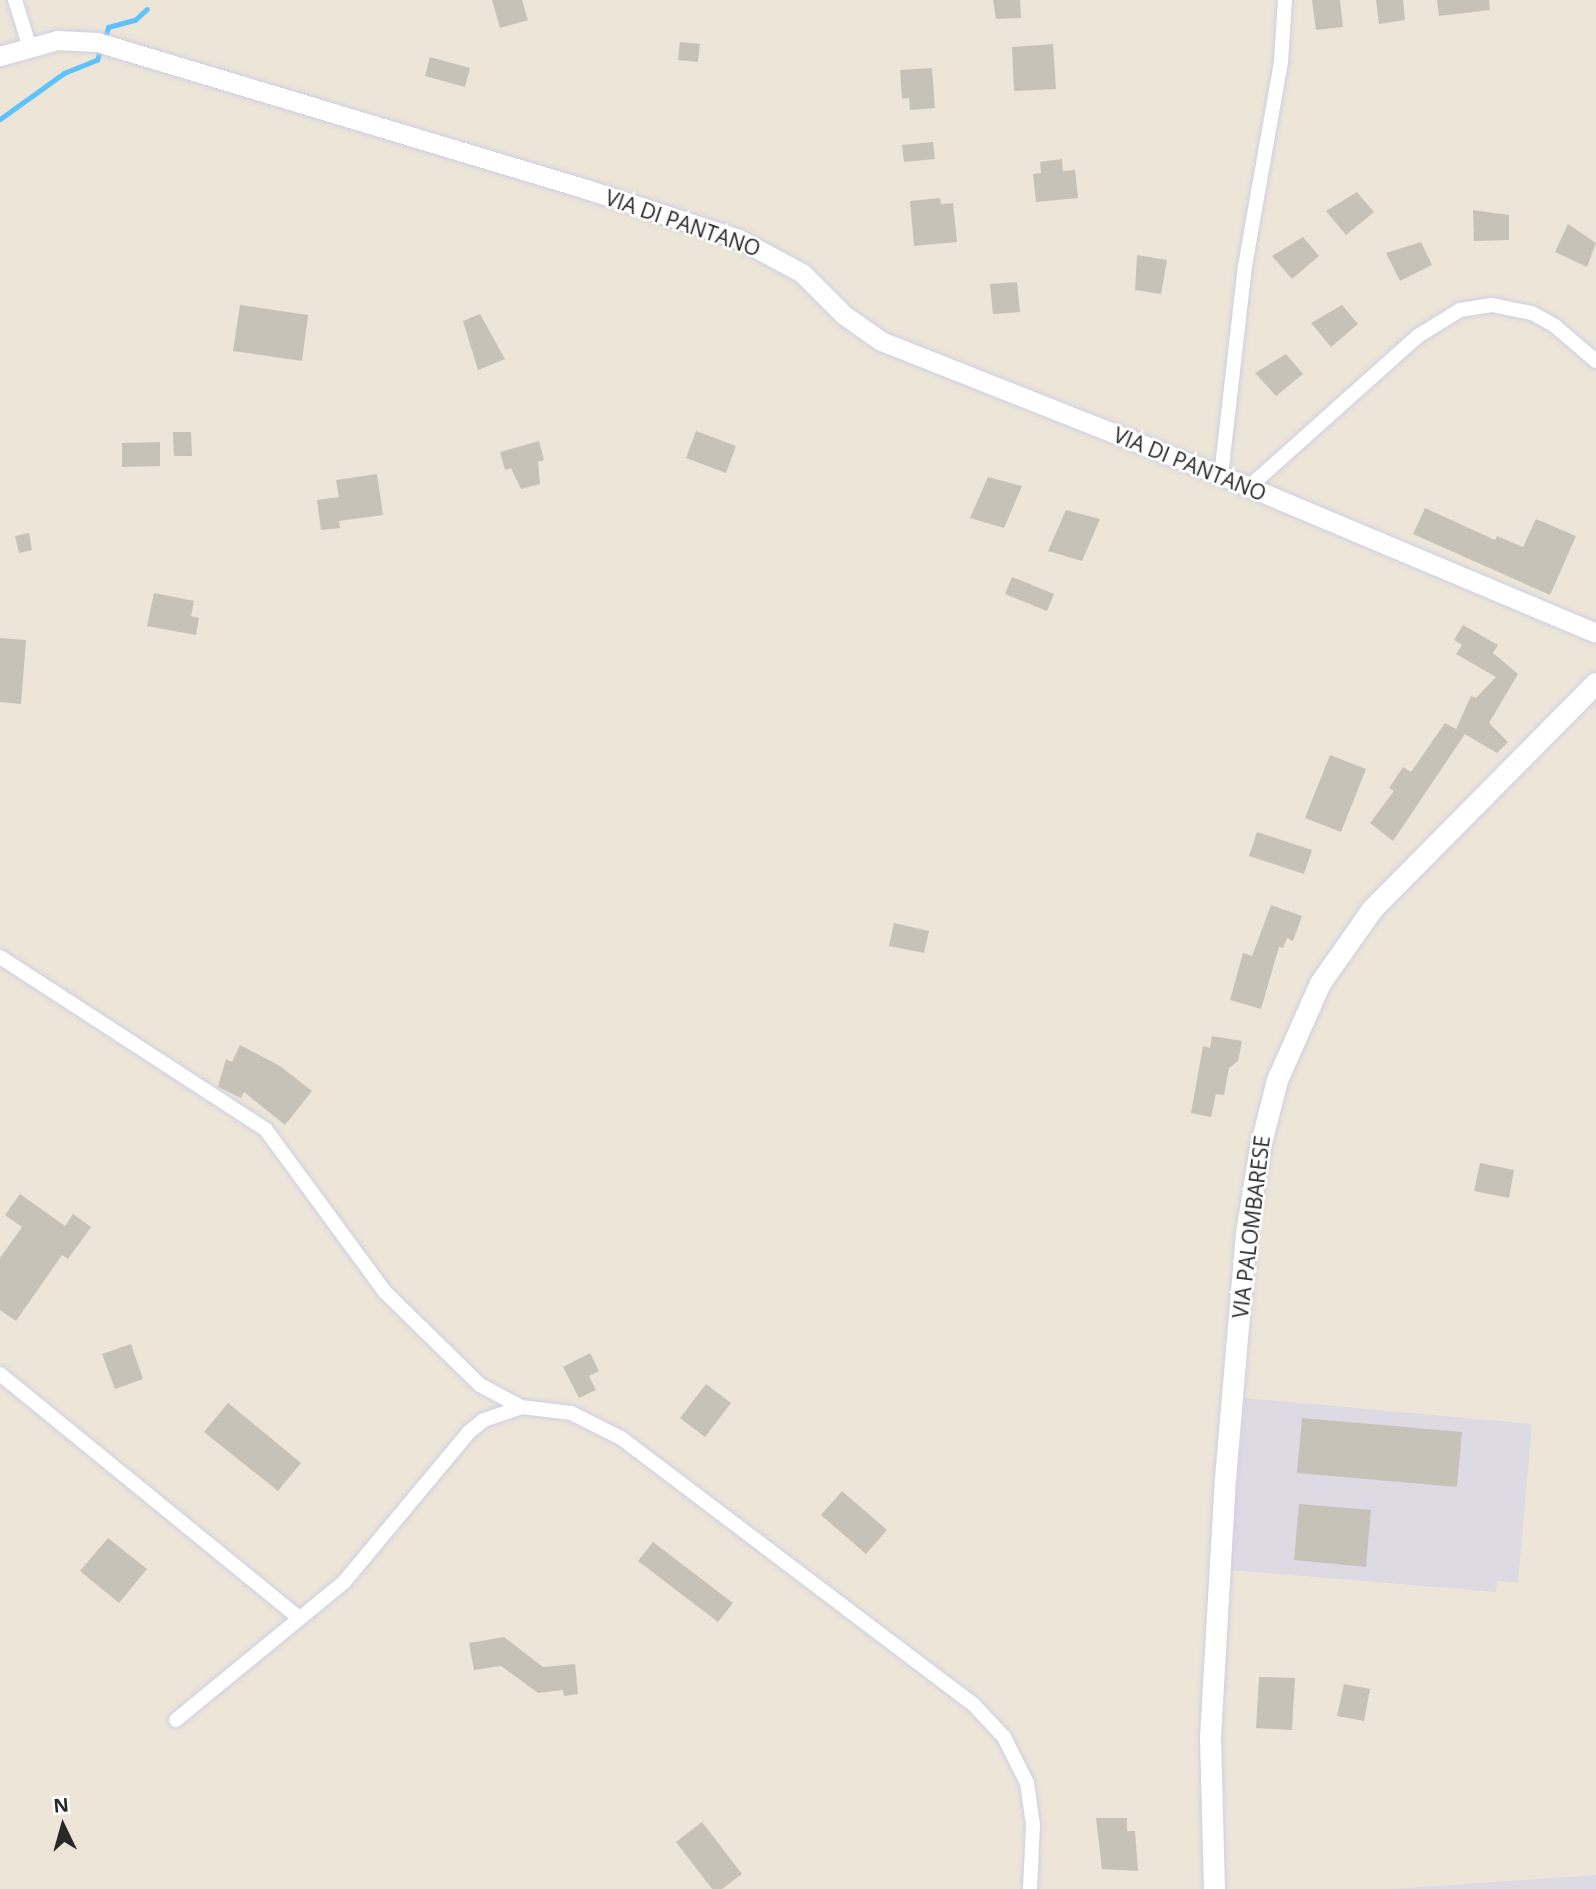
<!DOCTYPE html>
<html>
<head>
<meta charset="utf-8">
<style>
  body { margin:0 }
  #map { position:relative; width:1596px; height:1889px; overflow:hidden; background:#ede5d8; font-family:"Open Sans",sans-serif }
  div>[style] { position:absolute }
  .industrial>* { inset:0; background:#dddae4 }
  .stream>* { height:5px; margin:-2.5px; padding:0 2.5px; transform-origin:2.5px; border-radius:2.5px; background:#5ec3fb }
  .building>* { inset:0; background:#c7c2b8 }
  .roads { filter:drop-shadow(0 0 2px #cdcfe3) drop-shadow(0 0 2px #cdcfe3) }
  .minor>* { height:14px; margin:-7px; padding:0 7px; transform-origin:7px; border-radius:7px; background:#fff }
  .tertiary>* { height:19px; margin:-9.5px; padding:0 9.5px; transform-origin:9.5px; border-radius:9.5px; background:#fff }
  .secondary>* { height:21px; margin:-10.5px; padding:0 10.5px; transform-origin:10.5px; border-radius:10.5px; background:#fff }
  span { translate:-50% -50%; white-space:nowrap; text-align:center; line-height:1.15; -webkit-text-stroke:5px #fff; paint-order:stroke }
  .street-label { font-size:21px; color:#282828 }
  .north { position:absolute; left:28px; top:1791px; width:70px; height:70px; -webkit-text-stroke:5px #fff; paint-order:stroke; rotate:355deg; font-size:19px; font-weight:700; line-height:28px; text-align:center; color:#282828 }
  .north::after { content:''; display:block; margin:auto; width:24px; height:32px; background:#282828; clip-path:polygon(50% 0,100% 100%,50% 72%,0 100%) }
</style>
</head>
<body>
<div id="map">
  <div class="industrial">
    <i style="clip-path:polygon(1245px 1398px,1532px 1424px,1518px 1583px,1497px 1581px,1496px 1592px,1230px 1570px)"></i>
    <i style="clip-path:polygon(1596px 1875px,1596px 1889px,1391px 1889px)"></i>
  </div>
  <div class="stream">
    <i style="left:106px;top:35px;width:8px;rotate:-76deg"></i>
    <i style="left:108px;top:27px;width:28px;rotate:-15deg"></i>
    <i style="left:135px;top:20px;width:16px;rotate:-43deg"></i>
    <i style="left:0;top:119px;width:79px;rotate:-35.7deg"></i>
    <i style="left:64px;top:73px;width:35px;rotate:-22deg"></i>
    <i style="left:97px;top:60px;width:10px;rotate:-73deg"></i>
  </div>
  <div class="building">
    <i style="clip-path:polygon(492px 0,522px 0,528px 20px,500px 28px)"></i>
    <i style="clip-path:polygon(993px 0,1020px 0,1021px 18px,996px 19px)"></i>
    <i style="clip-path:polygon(1312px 0,1340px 0,1343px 27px,1316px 30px)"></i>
    <i style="clip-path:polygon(1376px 0,1403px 0,1405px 20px,1379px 24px)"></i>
    <i style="clip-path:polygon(1437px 0,1489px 0,1490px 10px,1439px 16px)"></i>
    <i style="clip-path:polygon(680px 42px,700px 44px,698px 62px,678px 60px)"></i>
    <i style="clip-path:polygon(1053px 44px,1056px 89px,1014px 91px,1012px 47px)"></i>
    <i style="clip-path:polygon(430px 57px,470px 68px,465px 87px,425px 76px)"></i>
    <i style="clip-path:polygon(932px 68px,935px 108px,910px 110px,909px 98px,902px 99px,900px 70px)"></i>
    <i style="clip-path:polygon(933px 142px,935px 159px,904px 162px,902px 145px)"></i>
    <i style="clip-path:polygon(1062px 159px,1063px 171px,1075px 170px,1078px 198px,1036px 202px,1033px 174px,1041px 173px,1040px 162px)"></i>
    <i style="clip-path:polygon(1357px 192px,1374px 212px,1346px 235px,1326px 211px)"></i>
    <i style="clip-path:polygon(940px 198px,941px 204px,953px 203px,957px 242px,914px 246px,910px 201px)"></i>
    <i style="clip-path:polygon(1473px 210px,1509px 215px,1509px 240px,1474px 241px)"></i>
    <i style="clip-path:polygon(1568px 224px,1596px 243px,1587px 267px,1555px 252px)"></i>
    <i style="clip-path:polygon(1303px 237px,1319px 256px,1292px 279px,1272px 256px)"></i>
    <i style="clip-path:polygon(1421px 242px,1432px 265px,1400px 281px,1386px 253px)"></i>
    <i style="clip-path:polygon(1137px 255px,1167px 260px,1161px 294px,1135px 290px)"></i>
    <i style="clip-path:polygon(1017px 282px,1020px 312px,993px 314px,990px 284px)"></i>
    <i style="clip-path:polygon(240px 305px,308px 315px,302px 361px,233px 351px)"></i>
    <i style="clip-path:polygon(1342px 305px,1358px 324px,1331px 347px,1311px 323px)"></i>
    <i style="clip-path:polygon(480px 314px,505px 359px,478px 370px,463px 321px)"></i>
    <i style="clip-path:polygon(1286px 354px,1303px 374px,1276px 396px,1255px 373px)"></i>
    <i style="clip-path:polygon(696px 431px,736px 446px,726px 473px,686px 458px)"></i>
    <i style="clip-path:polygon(173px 432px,191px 432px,192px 456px,174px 456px)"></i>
    <i style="clip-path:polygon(539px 441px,544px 460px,538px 462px,540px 484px,521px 489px,511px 468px,505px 470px,500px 452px)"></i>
    <i style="clip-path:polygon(160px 442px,160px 466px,122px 467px,122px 443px)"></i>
    <i style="clip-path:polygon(377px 474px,383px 515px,339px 521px,340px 528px,321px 530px,317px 500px,339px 497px,336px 480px)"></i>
    <i style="clip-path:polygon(988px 477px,1022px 486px,1004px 528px,970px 518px)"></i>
    <i style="clip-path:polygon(1425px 508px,1495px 540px,1497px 536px,1523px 547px,1536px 519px,1576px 536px,1550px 595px,1413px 534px)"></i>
    <i style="clip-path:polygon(1066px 510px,1100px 519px,1082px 561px,1048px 551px)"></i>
    <i style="clip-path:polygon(29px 533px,32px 550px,19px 553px,15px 536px)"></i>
    <i style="clip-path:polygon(1012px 577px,1054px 594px,1047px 611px,1005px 594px)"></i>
    <i style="clip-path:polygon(154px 593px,194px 601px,191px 616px,199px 618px,196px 635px,147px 626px)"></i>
    <i style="clip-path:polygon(1463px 625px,1498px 645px,1493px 653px,1518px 674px,1489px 723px,1508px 742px,1497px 753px,1456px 729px,1471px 696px,1476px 698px,1496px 677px,1456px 654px,1462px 645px,1454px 640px)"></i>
    <i style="clip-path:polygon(0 638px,26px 640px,21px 704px,0 702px)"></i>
    <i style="clip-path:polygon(1445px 723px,1465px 734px,1393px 841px,1370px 823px,1394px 791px,1389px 788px,1403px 767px,1411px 772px)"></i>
    <i style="clip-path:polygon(1330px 755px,1366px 769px,1341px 832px,1305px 818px)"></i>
    <i style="clip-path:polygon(1257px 832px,1312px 850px,1304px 874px,1249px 856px)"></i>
    <i style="clip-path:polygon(1271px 905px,1302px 916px,1293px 941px,1287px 938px,1283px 948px,1279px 947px,1261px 1009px,1230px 1000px,1243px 953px,1252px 956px)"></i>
    <i style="clip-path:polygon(894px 923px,929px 931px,924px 953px,889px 946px)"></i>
    <i style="clip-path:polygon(1212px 1036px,1242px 1041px,1238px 1061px,1229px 1068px,1224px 1095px,1216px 1094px,1211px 1117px,1191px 1113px,1203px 1046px,1210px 1048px)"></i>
    <i style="clip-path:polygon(240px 1045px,280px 1066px,312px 1091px,285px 1125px,244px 1092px,241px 1098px,218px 1087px,226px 1059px,232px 1062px)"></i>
    <i style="clip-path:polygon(1480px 1163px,1514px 1170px,1509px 1198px,1474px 1191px)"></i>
    <i style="clip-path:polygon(20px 1194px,65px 1226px,73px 1214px,91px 1227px,68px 1259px,62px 1255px,16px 1321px,0 1310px,0 1258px,22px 1227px,5px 1215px)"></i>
    <i style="clip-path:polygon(131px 1344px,143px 1379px,115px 1389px,102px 1354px)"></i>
    <i style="clip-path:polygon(590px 1353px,599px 1371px,589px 1376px,596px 1390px,579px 1398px,563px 1367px)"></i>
    <i style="clip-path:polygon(706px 1384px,731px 1403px,705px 1437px,680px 1418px)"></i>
    <i style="clip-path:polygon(228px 1403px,301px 1463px,278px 1491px,204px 1432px)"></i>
    <i style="clip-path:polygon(1302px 1418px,1462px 1432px,1457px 1487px,1297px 1473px)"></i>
    <i style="clip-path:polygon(842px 1491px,887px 1530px,866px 1554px,821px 1515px)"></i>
    <i style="clip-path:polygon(1299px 1504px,1371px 1510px,1366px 1567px,1294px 1560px)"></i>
    <i style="clip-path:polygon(108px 1538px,147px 1569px,119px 1603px,80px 1571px)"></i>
    <i style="clip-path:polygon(653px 1542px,733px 1603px,718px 1622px,638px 1561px)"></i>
    <i style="clip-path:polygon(504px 1637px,543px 1667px,575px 1664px,578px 1694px,564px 1696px,563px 1690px,538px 1693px,501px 1666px,474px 1670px,469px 1643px)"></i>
    <i style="clip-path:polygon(1259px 1677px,1295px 1678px,1292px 1730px,1256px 1728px)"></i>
    <i style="clip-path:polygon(1344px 1684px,1370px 1689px,1364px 1721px,1337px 1716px)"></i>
    <i style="clip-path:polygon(1096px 1818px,1127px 1818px,1127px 1831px,1135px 1831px,1138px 1871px,1102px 1869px)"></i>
    <i style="clip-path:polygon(702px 1822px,742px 1874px,722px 1889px,712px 1889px,676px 1842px)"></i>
  </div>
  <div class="roads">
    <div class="minor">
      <i style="left:15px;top:0;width:47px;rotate:72.7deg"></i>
      <i style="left:1221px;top:476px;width:211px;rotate:-83.5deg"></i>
      <i style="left:1245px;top:266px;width:207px;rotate:-80deg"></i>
      <i style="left:1281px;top:62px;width:62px;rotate:-86.3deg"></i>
      <i style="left:1249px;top:487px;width:227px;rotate:-41.8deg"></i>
      <i style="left:1418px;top:336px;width:49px;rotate:-31.8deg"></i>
      <i style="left:1460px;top:310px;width:32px;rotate:-9deg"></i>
      <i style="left:1492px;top:305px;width:41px;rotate:11.3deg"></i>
      <i style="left:1532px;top:313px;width:26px;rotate:29deg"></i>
      <i style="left:1555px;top:326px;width:54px;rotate:40.5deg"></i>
      <i style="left:0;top:957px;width:317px;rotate:33deg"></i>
      <i style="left:266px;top:1130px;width:201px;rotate:53.7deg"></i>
      <i style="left:385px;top:1292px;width:133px;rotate:44.4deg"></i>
      <i style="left:480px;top:1385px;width:47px;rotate:28.2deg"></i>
      <i style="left:521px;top:1407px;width:50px;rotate:6.8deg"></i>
      <i style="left:571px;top:1413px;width:56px;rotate:26.6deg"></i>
      <i style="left:621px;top:1438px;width:440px;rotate:37.1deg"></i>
      <i style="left:972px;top:1703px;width:47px;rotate:46.7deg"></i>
      <i style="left:1004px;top:1737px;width:51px;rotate:63.4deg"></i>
      <i style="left:1027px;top:1783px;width:42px;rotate:81.9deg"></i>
      <i style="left:1033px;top:1825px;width:64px;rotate:92.7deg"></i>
      <i style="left:0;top:1374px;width:386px;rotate:39.2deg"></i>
      <i style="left:176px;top:1720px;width:217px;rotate:-39.4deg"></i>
      <i style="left:344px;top:1582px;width:195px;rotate:-50.2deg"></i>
      <i style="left:469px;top:1432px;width:19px;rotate:-39deg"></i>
      <i style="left:484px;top:1420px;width:39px;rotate:-19deg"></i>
    </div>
    <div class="tertiary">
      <i style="left:0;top:56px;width:59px;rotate:-15.7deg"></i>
      <i style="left:57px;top:40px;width:40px;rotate:2.9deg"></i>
      <i style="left:97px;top:42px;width:511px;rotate:16.73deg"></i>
      <i style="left:586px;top:189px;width:161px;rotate:18.1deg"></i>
      <i style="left:739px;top:239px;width:72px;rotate:28.4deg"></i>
      <i style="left:802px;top:273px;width:59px;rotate:45deg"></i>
      <i style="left:844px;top:315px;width:45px;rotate:35.1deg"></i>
      <i style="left:881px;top:341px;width:396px;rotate:21.6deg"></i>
      <i style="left:1249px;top:487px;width:376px;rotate:22.8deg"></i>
    </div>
    <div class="secondary">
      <i style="left:1214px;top:1889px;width:152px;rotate:-91.5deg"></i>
      <i style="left:1210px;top:1737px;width:259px;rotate:-86.7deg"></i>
      <i style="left:1225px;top:1478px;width:246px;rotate:-85.1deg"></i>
      <i style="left:1246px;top:1233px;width:87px;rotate:-80.8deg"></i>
      <i style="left:1260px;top:1147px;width:69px;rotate:-75.8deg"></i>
      <i style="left:1277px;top:1080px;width:106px;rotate:-66.1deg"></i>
      <i style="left:1320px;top:983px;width:90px;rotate:-54.9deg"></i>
      <i style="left:1372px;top:909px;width:318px;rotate:-45.3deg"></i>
    </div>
  </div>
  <div class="street-label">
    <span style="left:683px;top:223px;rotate:19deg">VIA DI PANTANO</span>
    <span style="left:1190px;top:464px;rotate:22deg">VIA DI PANTANO</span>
    <span style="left:1251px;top:1227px;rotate:-83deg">VIA PALOMBARESE</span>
  </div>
  <div class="north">N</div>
</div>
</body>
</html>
